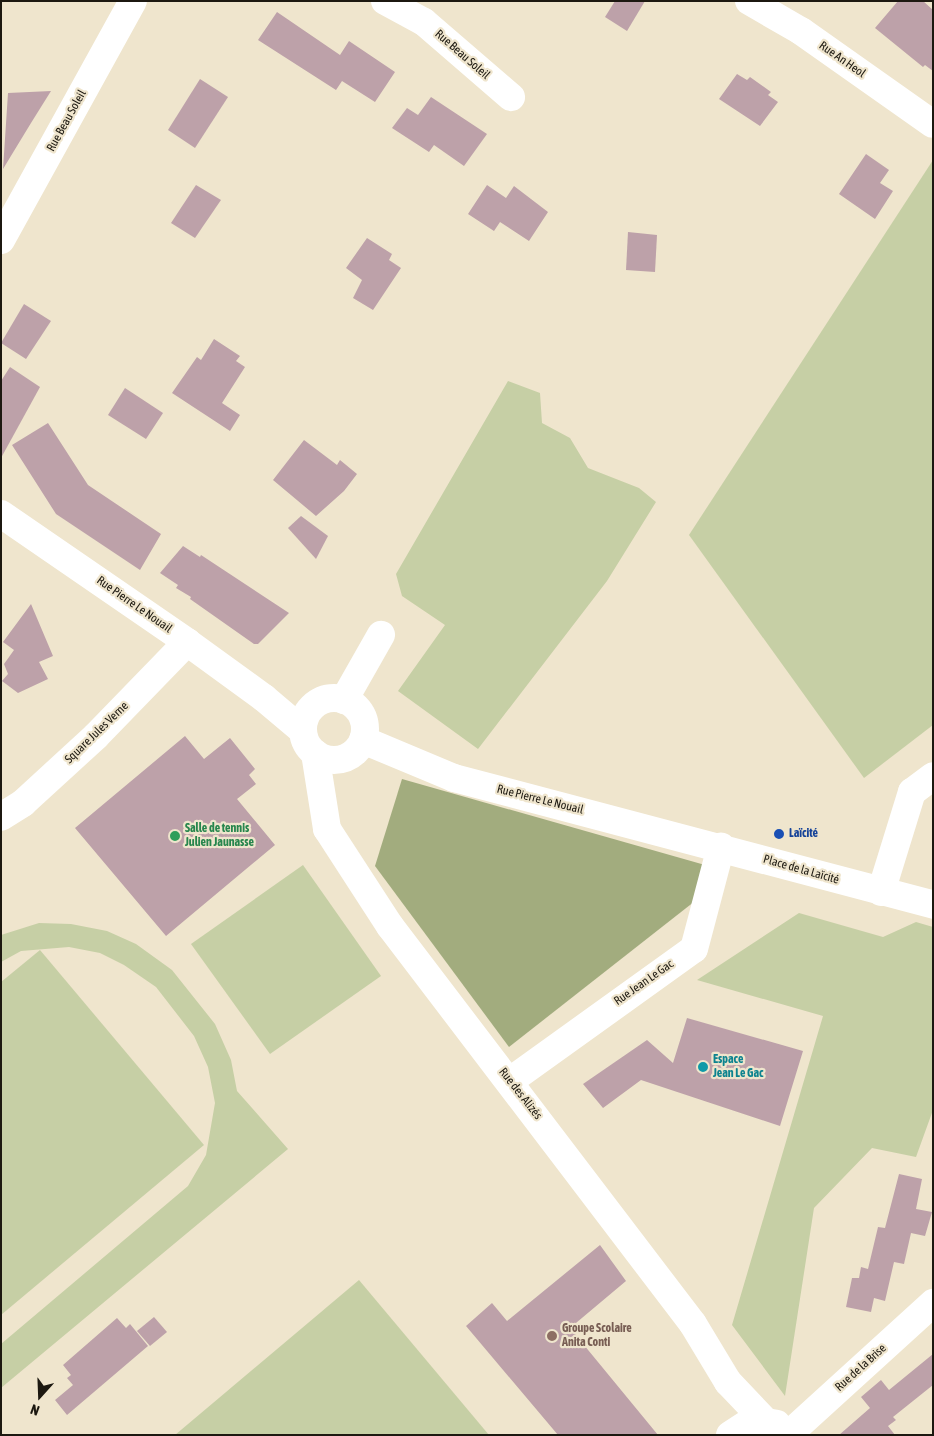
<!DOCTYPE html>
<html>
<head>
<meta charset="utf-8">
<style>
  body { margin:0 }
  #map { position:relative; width:934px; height:1436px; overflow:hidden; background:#efe5cd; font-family:"Asap Condensed",sans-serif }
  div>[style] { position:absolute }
  .green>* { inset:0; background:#c6cfa5 }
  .forest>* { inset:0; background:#a2ac7e }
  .building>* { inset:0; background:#bda1a9 }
  .minor>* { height:28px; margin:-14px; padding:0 14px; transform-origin:14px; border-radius:14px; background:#fff }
  .minor>.ring { margin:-14px; padding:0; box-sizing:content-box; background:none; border:28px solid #fff; border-radius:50% }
  .dots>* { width:14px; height:14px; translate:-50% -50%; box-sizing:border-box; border:2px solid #efe5cd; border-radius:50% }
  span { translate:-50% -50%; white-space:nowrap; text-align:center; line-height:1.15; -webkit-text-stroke:4.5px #efe5cd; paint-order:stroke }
  .street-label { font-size:12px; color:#1c1810 }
  .leisure-label { font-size:12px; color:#27864d; font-weight:700 }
  .left { translate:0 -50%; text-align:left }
  .transit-label { font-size:12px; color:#164399; font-weight:700 }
  .culture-label { font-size:12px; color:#0d838f; font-weight:700 }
  .education-label { font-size:12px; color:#785e54; font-weight:700 }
  .frame { position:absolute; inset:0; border:2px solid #1c1810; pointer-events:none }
  .north { position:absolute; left:15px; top:1371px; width:50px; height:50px; -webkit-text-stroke:4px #efe5cd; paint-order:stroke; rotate:200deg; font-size:14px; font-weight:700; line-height:20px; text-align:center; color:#1c1810 }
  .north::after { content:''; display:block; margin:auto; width:18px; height:22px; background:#1c1810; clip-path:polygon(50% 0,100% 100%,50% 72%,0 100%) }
</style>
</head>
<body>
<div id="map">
  <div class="green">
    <i style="clip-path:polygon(933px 160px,933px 725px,864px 778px,689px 535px)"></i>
    <i style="clip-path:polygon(508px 381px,540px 393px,542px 423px,570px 438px,588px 468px,639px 488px,656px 502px,607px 581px,478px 749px,398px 691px,445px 625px,402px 596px,396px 574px)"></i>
    <i style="clip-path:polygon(303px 865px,381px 976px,270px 1054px,191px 944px)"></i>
    <i style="clip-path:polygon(799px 913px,883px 937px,916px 922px,933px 927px,933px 1110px,916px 1157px,872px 1148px,814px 1208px,785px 1396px,732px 1325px,823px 1016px,697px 980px)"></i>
    <i style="clip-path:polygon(39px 923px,71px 924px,107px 931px,136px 944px,172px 970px,215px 1024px,231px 1060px,237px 1091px,288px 1149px,1px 1388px,1px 1344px,188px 1186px,206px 1155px,215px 1103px,208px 1067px,194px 1036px,156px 987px,124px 965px,100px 953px,69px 947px,21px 951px,1px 962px,1px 935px)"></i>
    <i style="clip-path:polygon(40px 950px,204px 1145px,1px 1315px,1px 982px)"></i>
    <i style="clip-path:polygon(359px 1280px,489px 1435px,175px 1435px)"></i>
  </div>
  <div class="forest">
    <i style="clip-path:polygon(402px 779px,705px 865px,704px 894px,509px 1047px,375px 866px)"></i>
  </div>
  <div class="building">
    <i style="clip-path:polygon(615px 1px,645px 1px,627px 31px,605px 17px)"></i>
    <i style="clip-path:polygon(898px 1px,923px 1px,933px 10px,933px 71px,925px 65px,923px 67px,875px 28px)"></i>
    <i style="clip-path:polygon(277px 12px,340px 55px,349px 41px,395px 72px,375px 102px,342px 81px,336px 90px,258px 40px)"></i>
    <i style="clip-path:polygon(737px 74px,747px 80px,750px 77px,771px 92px,768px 95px,778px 102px,760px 126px,719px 99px)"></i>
    <i style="clip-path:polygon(200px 79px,228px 97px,195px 148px,168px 130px)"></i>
    <i style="clip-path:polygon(51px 91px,31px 123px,3px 169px,8px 93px)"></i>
    <i style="clip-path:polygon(431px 97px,487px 134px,464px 166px,434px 145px,429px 152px,392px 128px,407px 108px,418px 115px)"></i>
    <i style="clip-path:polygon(866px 154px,889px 170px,880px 183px,893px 191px,875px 219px,839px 194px)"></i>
    <i style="clip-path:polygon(196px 185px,221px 200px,195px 238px,171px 223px)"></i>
    <i style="clip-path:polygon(487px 185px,506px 198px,514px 186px,548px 212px,529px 241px,500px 222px,494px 231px,468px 214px)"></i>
    <i style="clip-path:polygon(628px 232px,657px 235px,655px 272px,626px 270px)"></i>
    <i style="clip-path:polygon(367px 238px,392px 254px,389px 260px,401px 268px,373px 310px,353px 298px,362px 280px,346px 268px)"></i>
    <i style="clip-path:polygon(24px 304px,51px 321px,26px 359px,1px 343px)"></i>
    <i style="clip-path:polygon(214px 339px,240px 356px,236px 361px,245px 367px,222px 403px,240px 415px,230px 431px,172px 393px,197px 357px,201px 360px)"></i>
    <i style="clip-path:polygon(10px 367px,40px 387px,1px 458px,1px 381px)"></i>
    <i style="clip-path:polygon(125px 388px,163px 413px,146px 439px,108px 415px)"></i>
    <i style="clip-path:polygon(48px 423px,88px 485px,161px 534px,140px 570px,56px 514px,12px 445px)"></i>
    <i style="clip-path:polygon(304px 440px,337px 465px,340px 460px,357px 474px,344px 491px,316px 516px,273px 480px)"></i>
    <i style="clip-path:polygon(301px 516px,328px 536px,316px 559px,288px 528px)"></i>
    <i style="clip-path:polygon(183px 546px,200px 557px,201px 555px,289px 613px,258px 644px,254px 644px,190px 599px,191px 597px,176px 588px,178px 585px,160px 573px)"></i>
    <i style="clip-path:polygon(31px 604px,53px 656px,39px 662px,48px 679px,18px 693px,2px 681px,8px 674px,4px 664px,14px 650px,3px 642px)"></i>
    <i style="clip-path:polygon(185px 736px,204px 759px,230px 738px,255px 769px,249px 775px,256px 784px,237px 799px,275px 845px,166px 936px,75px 828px)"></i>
    <i style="clip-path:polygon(687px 1018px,803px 1051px,780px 1126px,641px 1080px,603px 1108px,583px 1084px,647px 1040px,673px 1063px)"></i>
    <i style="clip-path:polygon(899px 1174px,922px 1179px,916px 1209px,932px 1212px,925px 1236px,911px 1233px,904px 1264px,894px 1262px,885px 1301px,874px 1298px,871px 1312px,846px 1307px,852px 1278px,859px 1278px,861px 1267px,868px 1269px,878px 1227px,885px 1228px)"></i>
    <i style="clip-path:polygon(600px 1245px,626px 1281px,570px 1328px,658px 1435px,558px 1435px,466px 1326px,492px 1303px,507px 1321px)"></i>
    <i style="clip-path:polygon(154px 1317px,167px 1332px,150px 1346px,137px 1331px)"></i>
    <i style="clip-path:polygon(117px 1318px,126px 1328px,130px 1324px,148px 1346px,67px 1415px,55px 1400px,73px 1385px,67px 1378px,71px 1375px,63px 1365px)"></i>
    <i style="clip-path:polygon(933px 1354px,933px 1385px,893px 1417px,896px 1420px,888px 1426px,895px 1435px,839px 1435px,870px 1408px,861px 1397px,881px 1380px,889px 1390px)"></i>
  </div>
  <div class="minor">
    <i style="left:385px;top:1px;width:44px;rotate:28.3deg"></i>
    <i style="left:424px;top:22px;width:115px;rotate:40.8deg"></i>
    <i style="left:749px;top:1px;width:60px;rotate:30deg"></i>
    <i style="left:801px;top:31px;width:161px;rotate:35.2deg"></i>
    <i style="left:1px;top:240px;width:273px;rotate:-61.1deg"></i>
    <i style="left:1px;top:514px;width:226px;rotate:34.5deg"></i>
    <i style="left:187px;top:642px;width:95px;rotate:36deg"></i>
    <i style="left:264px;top:698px;width:51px;rotate:40.2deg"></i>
    <i class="ring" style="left:303px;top:698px;width:34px;height:34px"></i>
    <i style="left:344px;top:700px;width:75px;rotate:-60.4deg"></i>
    <i style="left:363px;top:740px;width:99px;rotate:22.7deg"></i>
    <i style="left:454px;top:778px;width:496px;rotate:14.8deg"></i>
    <i style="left:315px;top:753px;width:77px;rotate:81deg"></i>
    <i style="left:327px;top:829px;width:116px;rotate:57deg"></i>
    <i style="left:390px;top:926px;width:500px;rotate:52.72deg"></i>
    <i style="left:693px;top:1324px;width:68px;rotate:58.9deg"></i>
    <i style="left:728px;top:1382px;width:52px;rotate:46.5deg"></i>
    <i style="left:1px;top:817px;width:26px;rotate:-32deg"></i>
    <i style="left:23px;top:803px;width:99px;rotate:-42.5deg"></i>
    <i style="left:96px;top:736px;width:131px;rotate:-45.9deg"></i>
    <i style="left:881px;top:892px;width:105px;rotate:-72.8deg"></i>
    <i style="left:912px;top:792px;width:26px;rotate:-37deg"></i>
    <i style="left:510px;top:1081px;width:226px;rotate:-35.7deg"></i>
    <i style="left:694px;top:949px;width:106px;rotate:-75.2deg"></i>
    <i style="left:789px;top:1434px;width:195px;rotate:-42.3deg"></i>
    <i style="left:730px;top:1435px;width:27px;rotate:-33deg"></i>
    <i style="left:753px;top:1420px;width:24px;rotate:9deg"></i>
  </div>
  <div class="dots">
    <i style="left:779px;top:834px;background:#1a4fb4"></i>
    <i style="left:175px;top:836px;background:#2e9e5b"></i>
    <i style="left:703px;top:1067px;background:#0f9aa8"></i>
    <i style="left:552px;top:1336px;background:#8d6e63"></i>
  </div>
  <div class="street-label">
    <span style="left:462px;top:55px;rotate:41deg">Rue Beau Soleil</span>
    <span style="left:842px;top:60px;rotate:35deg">Rue An Heol</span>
    <span style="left:67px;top:121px;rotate:-61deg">Rue Beau Soleil</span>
    <span style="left:134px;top:605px;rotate:35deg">Rue Pierre Le Nouail</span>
    <span style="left:97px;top:733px;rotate:-44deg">Square Jules Verne</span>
    <span style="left:540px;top:800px;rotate:14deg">Rue Pierre Le Nouail</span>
    <span style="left:801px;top:870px;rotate:16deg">Place de la Laïcité</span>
    <span style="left:644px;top:983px;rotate:-35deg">Rue Jean Le Gac</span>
    <span style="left:520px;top:1094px;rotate:52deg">Rue des Alizés</span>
    <span style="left:861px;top:1368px;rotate:-42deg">Rue de la Brise</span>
  </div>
  <div class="leisure-label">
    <span class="left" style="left:185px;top:836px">Salle de tennis<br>Julien Jaunasse</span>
  </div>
  <div class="transit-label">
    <span class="left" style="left:789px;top:834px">Laïcité</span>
  </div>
  <div class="culture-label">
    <span class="left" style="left:713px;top:1067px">Espace<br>Jean Le Gac</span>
  </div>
  <div class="education-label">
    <span class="left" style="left:562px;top:1336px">Groupe Scolaire<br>Anita Conti</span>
  </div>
  <div class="frame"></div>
  <div class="north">N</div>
</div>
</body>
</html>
